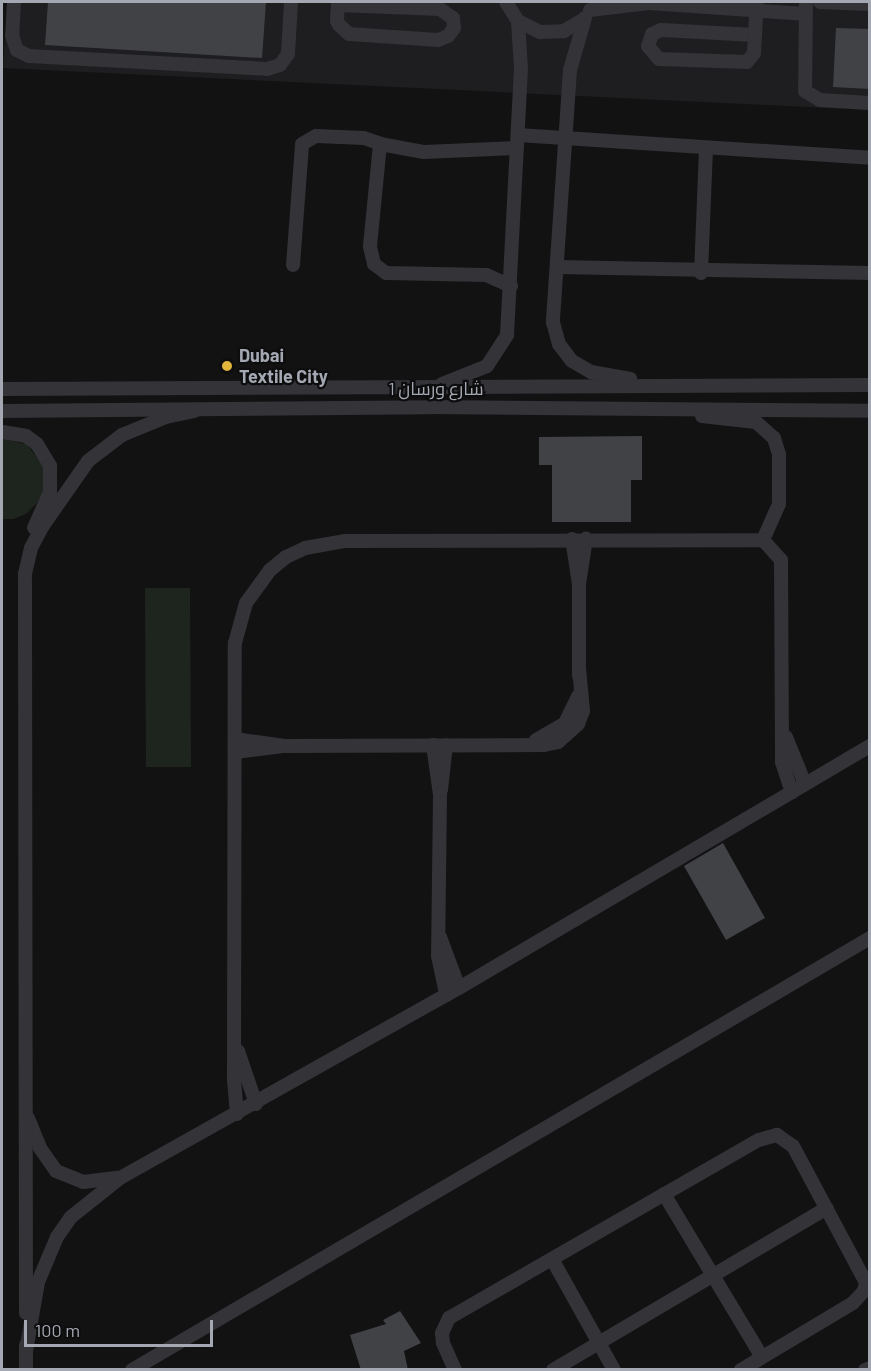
<!DOCTYPE html>
<html>
<head>
<meta charset="utf-8">
<style>
  body { margin:0 }
  #map { position:relative; width:871px; height:1371px; overflow:hidden; background:#121213; font-family:Barlow,Cairo,sans-serif }
  div>[style] { position:absolute }
  .built>* { inset:0; background:#1e1e20 }
  .green>* { inset:0; background:#1e251f }
  .building>* { inset:0; background:#414246 }
  .minor>* { height:14px; margin:-7px; padding:0 7px; transform-origin:7px; border-radius:7px; background:#333338 }
  .dots>* { width:16px; height:16px; translate:-50% -50%; box-sizing:border-box; border:3px solid #0d0d0e; border-radius:50% }
  span { translate:-50% -50%; white-space:nowrap; text-align:center; line-height:1.15; -webkit-text-stroke:4.5px #0d0d0e; paint-order:stroke }
  .poi-label { font-size:18px; color:#a4a8b2; font-weight:700 }
  .left { translate:0 -50%; text-align:left }
  .street-label { font-size:18px; color:#a4a8b2 }
  .frame { position:absolute; inset:0; border:3px solid #a4a8b2; pointer-events:none }
  .scale { position:absolute; left:24px; top:1320px; width:189px; height:27px; box-sizing:border-box; border:3px solid #a4a8b2; border-top:0; padding-left:8px; font-size:18px; line-height:21px; white-space:nowrap; color:#a4a8b2; -webkit-text-stroke:4px #0d0d0e; paint-order:stroke }
</style>
</head>
<body>
<div id="map">
  <div class="built">
    <i style="clip-path:polygon(7px 2px,869px 2px,869px 110px,3px 68px)"></i>
  </div>
  <div class="green">
    <i style="clip-path:polygon(2px 439px,26px 444px,44px 466px,45px 487px,40px 500px,26px 514px,13px 519px,2px 519px)"></i>
    <i style="clip-path:polygon(145px 588px,190px 588px,191px 767px,146px 767px)"></i>
  </div>
  <div class="building">
    <i style="clip-path:polygon(48px 2px,266px 2px,262px 58px,45px 45px)"></i>
    <i style="clip-path:polygon(836px 28px,870px 29px,870px 89px,833px 87px)"></i>
    <i style="clip-path:polygon(642px 436px,642px 480px,631px 480px,631px 522px,552px 522px,552px 465px,539px 465px,539px 437px)"></i>
    <i style="clip-path:polygon(723px 843px,765px 918px,726px 940px,684px 866px)"></i>
    <i style="clip-path:polygon(400px 1311px,421px 1343px,404px 1351px,408px 1370px,361px 1370px,350px 1335px,386px 1324px,383px 1320px)"></i>
  </div>
  <div class="minor">
    <i style="left:14px;top:2px;width:33px;rotate:93deg"></i>
    <i style="left:12px;top:35px;width:16px;rotate:72deg"></i>
    <i style="left:17px;top:50px;width:13px;rotate:27deg"></i>
    <i style="left:29px;top:56px;width:238px;rotate:3.1deg"></i>
    <i style="left:267px;top:69px;width:14px;rotate:-17deg"></i>
    <i style="left:280px;top:65px;width:14px;rotate:-54deg"></i>
    <i style="left:288px;top:54px;width:52px;rotate:-86.7deg"></i>
    <i style="left:506px;top:2px;width:22px;rotate:58deg"></i>
    <i style="left:518px;top:21px;width:25px;rotate:27deg"></i>
    <i style="left:540px;top:32px;width:24px;rotate:-2deg"></i>
    <i style="left:564px;top:31px;width:23px;rotate:-31deg"></i>
    <i style="left:806px;top:2px;width:89px;rotate:90.6deg"></i>
    <i style="left:805px;top:91px;width:17px;rotate:31deg"></i>
    <i style="left:820px;top:100px;width:50px;rotate:3.4deg"></i>
    <i style="left:820px;top:2px;width:50px;rotate:2.3deg"></i>
    <i style="left:338px;top:5px;width:102px;rotate:2.2deg"></i>
    <i style="left:440px;top:9px;width:16px;rotate:35deg"></i>
    <i style="left:453px;top:18px;width:10px;rotate:84deg"></i>
    <i style="left:454px;top:28px;width:10px;rotate:127deg"></i>
    <i style="left:448px;top:36px;width:11px;rotate:158deg"></i>
    <i style="left:438px;top:40px;width:89px;rotate:-176.1deg"></i>
    <i style="left:349px;top:34px;width:13px;rotate:-138deg"></i>
    <i style="left:339px;top:25px;width:4px;rotate:-117deg"></i>
    <i style="left:337px;top:21px;width:19px;rotate:-87deg"></i>
    <i style="left:590px;top:10px;width:59px;rotate:-6.8deg"></i>
    <i style="left:649px;top:3px;width:156px;rotate:4deg"></i>
    <i style="left:585px;top:18px;width:54px;rotate:106.1deg"></i>
    <i style="left:570px;top:70px;width:253px;rotate:93.9deg"></i>
    <i style="left:553px;top:322px;width:23px;rotate:75deg"></i>
    <i style="left:559px;top:344px;width:21px;rotate:53deg"></i>
    <i style="left:572px;top:361px;width:22px;rotate:30deg"></i>
    <i style="left:591px;top:372px;width:40px;rotate:10deg"></i>
    <i style="left:755px;top:35px;width:94px;rotate:-177deg"></i>
    <i style="left:661px;top:30px;width:10px;rotate:156deg"></i>
    <i style="left:652px;top:34px;width:13px;rotate:108deg"></i>
    <i style="left:648px;top:46px;width:17px;rotate:50deg"></i>
    <i style="left:659px;top:59px;width:88px;rotate:2deg"></i>
    <i style="left:747px;top:62px;width:11px;rotate:-52deg"></i>
    <i style="left:754px;top:53px;width:18px;rotate:-87deg"></i>
    <i style="left:755px;top:35px;width:33px;rotate:-87deg"></i>
    <i style="left:518px;top:135px;width:353px;rotate:3.7deg"></i>
    <i style="left:293px;top:265px;width:121px;rotate:-85.7deg"></i>
    <i style="left:302px;top:144px;width:16px;rotate:-30deg"></i>
    <i style="left:316px;top:136px;width:48px;rotate:2.4deg"></i>
    <i style="left:364px;top:138px;width:18px;rotate:19deg"></i>
    <i style="left:557px;top:267px;width:313px;rotate:1.1deg"></i>
    <i style="left:701px;top:273px;width:123px;rotate:-87.7deg"></i>
    <i style="left:511px;top:286px;width:27px;rotate:-156deg"></i>
    <i style="left:486px;top:275px;width:100px;rotate:-178.9deg"></i>
    <i style="left:386px;top:273px;width:15px;rotate:-143deg"></i>
    <i style="left:374px;top:264px;width:18px;rotate:-103deg"></i>
    <i style="left:370px;top:246px;width:102px;rotate:-84.4deg"></i>
    <i style="left:380px;top:144px;width:45px;rotate:10.3deg"></i>
    <i style="left:424px;top:152px;width:93px;rotate:-2.5deg"></i>
    <i style="left:442px;top:384px;width:48px;rotate:-21.8deg"></i>
    <i style="left:487px;top:366px;width:37px;rotate:-57deg"></i>
    <i style="left:507px;top:335px;width:266px;rotate:-87deg"></i>
    <i style="left:521px;top:69px;width:48px;rotate:-93.6deg"></i>
    <i style="left:2px;top:389px;width:868px;rotate:-0.26deg"></i>
    <i style="left:2px;top:411px;width:429px;rotate:-0.5deg"></i>
    <i style="left:431px;top:407px;width:439px;rotate:0.5deg"></i>
    <i style="left:702px;top:416px;width:54px;rotate:6.3deg"></i>
    <i style="left:756px;top:422px;width:24px;rotate:42deg"></i>
    <i style="left:774px;top:438px;width:17px;rotate:73deg"></i>
    <i style="left:779px;top:454px;width:50px;rotate:90deg"></i>
    <i style="left:779px;top:504px;width:39px;rotate:114deg"></i>
    <i style="left:2px;top:432px;width:24px;rotate:9deg"></i>
    <i style="left:26px;top:436px;width:14px;rotate:36deg"></i>
    <i style="left:37px;top:444px;width:26px;rotate:59deg"></i>
    <i style="left:50px;top:466px;width:26px;rotate:90deg"></i>
    <i style="left:50px;top:492px;width:39px;rotate:114deg"></i>
    <i style="left:572px;top:539px;width:46px;rotate:81.2deg"></i>
    <i style="left:579px;top:676px;width:92px;rotate:-90deg"></i>
    <i style="left:579px;top:584px;width:46px;rotate:-81.2deg"></i>
    <i style="left:786px;top:737px;width:51px;rotate:68deg"></i>
    <i style="left:235px;top:739px;width:50px;rotate:8deg"></i>
    <i style="left:285px;top:746px;width:259px;rotate:-0.2deg"></i>
    <i style="left:544px;top:745px;width:14px;rotate:-12deg"></i>
    <i style="left:558px;top:742px;width:27px;rotate:-42deg"></i>
    <i style="left:578px;top:724px;width:14px;rotate:-69deg"></i>
    <i style="left:583px;top:711px;width:43px;rotate:-95.3deg"></i>
    <i style="left:536px;top:740px;width:34px;rotate:-30deg"></i>
    <i style="left:565px;top:723px;width:30px;rotate:-64deg"></i>
    <i style="left:433px;top:745px;width:50px;rotate:82deg"></i>
    <i style="left:440px;top:795px;width:161px;rotate:90.7deg"></i>
    <i style="left:438px;top:956px;width:40px;rotate:78deg"></i>
    <i style="left:235px;top:752px;width:48px;rotate:-7.1deg"></i>
    <i style="left:441px;top:790px;width:45px;rotate:-83.7deg"></i>
    <i style="left:440px;top:937px;width:54px;rotate:69.6deg"></i>
    <i style="left:238px;top:1051px;width:56px;rotate:71.2deg"></i>
    <i style="left:237px;top:1114px;width:37px;rotate:-95deg"></i>
    <i style="left:234px;top:1077px;width:434px;rotate:-89.9deg"></i>
    <i style="left:235px;top:643px;width:41px;rotate:-74.6deg"></i>
    <i style="left:246px;top:603px;width:41px;rotate:-54deg"></i>
    <i style="left:270px;top:570px;width:21px;rotate:-39deg"></i>
    <i style="left:286px;top:557px;width:21px;rotate:-25deg"></i>
    <i style="left:305px;top:548px;width:41px;rotate:-9.9deg"></i>
    <i style="left:345px;top:541px;width:418px;rotate:-0.1deg"></i>
    <i style="left:763px;top:540px;width:27px;rotate:48deg"></i>
    <i style="left:781px;top:560px;width:202px;rotate:89.7deg"></i>
    <i style="left:782px;top:762px;width:32px;rotate:72deg"></i>
    <i style="left:28px;top:1118px;width:32px;rotate:68deg"></i>
    <i style="left:40px;top:1148px;width:28px;rotate:55deg"></i>
    <i style="left:56px;top:1171px;width:29px;rotate:22deg"></i>
    <i style="left:83px;top:1182px;width:35px;rotate:-7deg"></i>
    <i style="left:664px;top:1194px;width:190px;rotate:59deg"></i>
    <i style="left:552px;top:1259px;width:127px;rotate:60.8deg"></i>
    <i style="left:26px;top:1313px;width:739px;rotate:-90.08deg"></i>
    <i style="left:25px;top:574px;width:27px;rotate:-77deg"></i>
    <i style="left:31px;top:548px;width:24px;rotate:-62deg"></i>
    <i style="left:42px;top:527px;width:80px;rotate:-55.1deg"></i>
    <i style="left:88px;top:461px;width:43px;rotate:-37.4deg"></i>
    <i style="left:122px;top:435px;width:48px;rotate:-22.2deg"></i>
    <i style="left:166px;top:417px;width:29px;rotate:-12deg"></i>
    <i style="left:26px;top:1351px;width:70px;rotate:-80.1deg"></i>
    <i style="left:38px;top:1282px;width:49px;rotate:-67.1deg"></i>
    <i style="left:57px;top:1237px;width:24px;rotate:-55deg"></i>
    <i style="left:71px;top:1217px;width:63px;rotate:-38.5deg"></i>
    <i style="left:120px;top:1178px;width:389px;rotate:-29.3deg"></i>
    <i style="left:459px;top:988px;width:477px;rotate:-30.5deg"></i>
    <i style="left:26px;top:1370px;width:25px;rotate:-90deg"></i>
    <i style="left:132px;top:1370px;width:855px;rotate:-30.34deg"></i>
    <i style="left:455px;top:1370px;width:30px;rotate:-114deg"></i>
    <i style="left:443px;top:1343px;width:10px;rotate:-96deg"></i>
    <i style="left:442px;top:1333px;width:17px;rotate:-65deg"></i>
    <i style="left:449px;top:1318px;width:357px;rotate:-29.9deg"></i>
    <i style="left:759px;top:1140px;width:19px;rotate:-16deg"></i>
    <i style="left:777px;top:1135px;width:19px;rotate:35deg"></i>
    <i style="left:793px;top:1146px;width:155px;rotate:61.9deg"></i>
    <i style="left:866px;top:1283px;width:8px;rotate:104deg"></i>
    <i style="left:864px;top:1291px;width:16px;rotate:133deg"></i>
    <i style="left:853px;top:1303px;width:131px;rotate:149.1deg"></i>
    <i style="left:553px;top:1370px;width:318px;rotate:-30.6deg"></i>
    <i style="left:865px;top:1370px;width:5px;rotate:-22deg"></i>
  </div>
  <div class="dots">
    <i style="left:227px;top:366px;background:#e1b53c"></i>
  </div>
  <div class="poi-label">
    <span class="left" style="left:239px;top:366px">Dubai<br>Textile City</span>
  </div>
  <div class="street-label">
    <span style="left:436px;top:388px">شارع ورسان 1</span>
  </div>
  <div class="frame"></div>
  <div class="scale">100 m</div>
</div>
</body>
</html>
